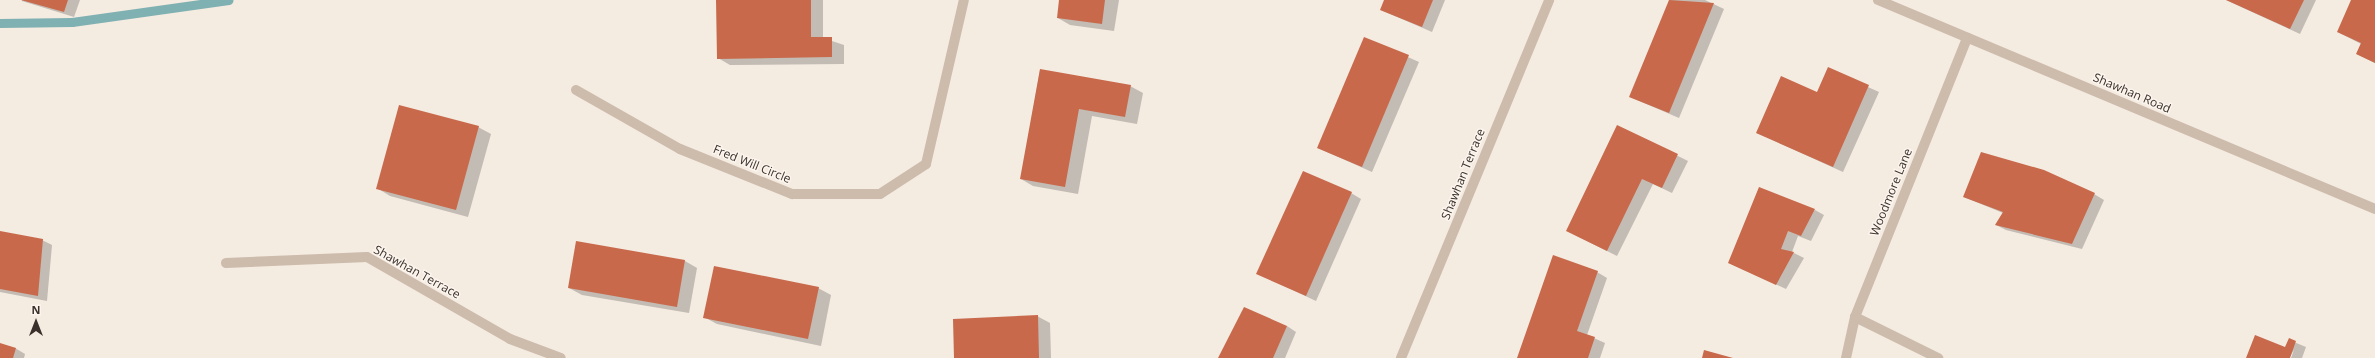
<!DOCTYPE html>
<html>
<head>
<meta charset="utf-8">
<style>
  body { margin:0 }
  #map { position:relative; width:2375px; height:358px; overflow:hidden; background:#f4ebe1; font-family:"Open Sans",sans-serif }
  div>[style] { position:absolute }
  .shadow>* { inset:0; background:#0003 }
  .stream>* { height:9px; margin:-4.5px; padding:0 4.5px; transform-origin:4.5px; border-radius:4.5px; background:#7fb0b2 }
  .building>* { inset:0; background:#c8694b }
  .street>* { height:10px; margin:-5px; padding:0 5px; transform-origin:5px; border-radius:5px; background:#cdbbac }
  span { translate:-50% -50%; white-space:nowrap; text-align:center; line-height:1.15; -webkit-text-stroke:3px #fbf5ee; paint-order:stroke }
  .street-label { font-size:12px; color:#3b302b }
  .north { position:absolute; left:16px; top:302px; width:40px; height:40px; -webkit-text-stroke:3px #fbf5ee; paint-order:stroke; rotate:0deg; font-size:11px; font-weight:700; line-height:16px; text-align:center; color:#3b302b }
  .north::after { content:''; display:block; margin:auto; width:14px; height:18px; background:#3b302b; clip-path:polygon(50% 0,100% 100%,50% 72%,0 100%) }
</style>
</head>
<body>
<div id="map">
  <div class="shadow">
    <i style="clip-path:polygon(80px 0,74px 17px,22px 1px,22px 0)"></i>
    <i style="clip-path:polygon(717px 0,823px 0,823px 38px,844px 45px,844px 64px,730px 65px,718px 58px)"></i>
    <i style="clip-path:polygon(1060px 0,1119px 0,1114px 31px,1070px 25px,1058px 18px)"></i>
    <i style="clip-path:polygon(1385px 0,1445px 0,1432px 32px,1381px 10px)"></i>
    <i style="clip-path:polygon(1670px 0,1705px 0,1724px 9px,1679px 118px,1630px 97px)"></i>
    <i style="clip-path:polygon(2226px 0,2316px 0,2300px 34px)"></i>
    <i style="clip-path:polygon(2352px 0,2375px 0,2375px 63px,2357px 54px,2361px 44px,2338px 32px)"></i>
    <i style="clip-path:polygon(1365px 38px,1419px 62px,1372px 172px,1318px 148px)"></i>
    <i style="clip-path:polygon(1828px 69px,1879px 92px,1843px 172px,1757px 133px,1818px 93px)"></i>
    <i style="clip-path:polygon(1040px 70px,1130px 86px,1143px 93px,1137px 124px,1092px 116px,1078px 194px,1033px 186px,1021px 179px)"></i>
    <i style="clip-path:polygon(1618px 126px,1688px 161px,1672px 193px,1653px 184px,1617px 256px,1577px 236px)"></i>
    <i style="clip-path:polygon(478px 127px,491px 134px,468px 217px,390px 196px,377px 188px)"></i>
    <i style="clip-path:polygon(1351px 193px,1361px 199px,1316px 301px,1258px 274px)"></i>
    <i style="clip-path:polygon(2094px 194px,2104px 200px,2082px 249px,2006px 230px,1996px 225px,2003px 213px,1964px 197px)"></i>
    <i style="clip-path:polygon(1815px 210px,1824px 215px,1811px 241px,1798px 236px,1792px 252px,1804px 258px,1786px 289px,1729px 263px)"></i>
    <i style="clip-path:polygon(0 232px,42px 240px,52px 245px,47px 301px,0 292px)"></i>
    <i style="clip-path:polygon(685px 261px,697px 268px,689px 313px,582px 295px,569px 288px)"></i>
    <i style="clip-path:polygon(1597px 272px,1607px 278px,1587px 335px,1605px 343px,1600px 358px,1518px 358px)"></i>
    <i style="clip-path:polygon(818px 288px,831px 295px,821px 346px,717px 324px,704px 317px)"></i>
    <i style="clip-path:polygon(1037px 316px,1050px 323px,1051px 358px,955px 358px)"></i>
    <i style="clip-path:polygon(1287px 326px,1296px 332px,1285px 358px,1221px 358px)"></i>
    <i style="clip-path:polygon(2289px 340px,2306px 347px,2302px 358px,2291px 358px,2294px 350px,2289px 358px,2247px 358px,2286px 348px)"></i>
    <i style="clip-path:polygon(0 344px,15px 348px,25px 354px,24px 358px,0 358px)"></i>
  </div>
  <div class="stream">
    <i style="left:0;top:23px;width:72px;rotate:-0.8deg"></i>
    <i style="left:72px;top:22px;width:158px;rotate:-8deg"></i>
  </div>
  <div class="building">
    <i style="clip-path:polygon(21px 0,68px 0,64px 12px)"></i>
    <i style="clip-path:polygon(716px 0,811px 0,811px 37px,832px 37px,832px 57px,717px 59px)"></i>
    <i style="clip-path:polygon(1059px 0,1105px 0,1102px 24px,1057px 18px)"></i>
    <i style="clip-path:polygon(1384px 0,1433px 0,1422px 27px,1380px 10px)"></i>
    <i style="clip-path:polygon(1669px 0,1714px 3px,1669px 113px,1629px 97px)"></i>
    <i style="clip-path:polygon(2226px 0,2304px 0,2290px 29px)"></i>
    <i style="clip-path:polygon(2351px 0,2375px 0,2375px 63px,2356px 54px,2361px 43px,2337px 32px)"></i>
    <i style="clip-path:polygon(1364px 37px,1409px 55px,1362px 167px,1317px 148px)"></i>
    <i style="clip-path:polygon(1828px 67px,1869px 85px,1833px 167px,1756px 133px,1781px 76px,1817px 92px)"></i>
    <i style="clip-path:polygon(1040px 69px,1131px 85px,1125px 117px,1079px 109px,1065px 187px,1020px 179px)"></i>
    <i style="clip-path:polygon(399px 105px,479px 126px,456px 210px,376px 189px)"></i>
    <i style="clip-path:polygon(1617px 125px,1678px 154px,1662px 188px,1642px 179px,1607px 251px,1566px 231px)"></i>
    <i style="clip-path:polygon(1981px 152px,2044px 170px,2095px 193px,2072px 244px,1995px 225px,2003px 212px,1963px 197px)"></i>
    <i style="clip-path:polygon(1303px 171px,1352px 192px,1306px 296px,1256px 274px)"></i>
    <i style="clip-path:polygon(1759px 187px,1815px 209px,1801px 236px,1788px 231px,1781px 249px,1794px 252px,1776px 285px,1728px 263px)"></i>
    <i style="clip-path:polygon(0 231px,43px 239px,38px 296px,0 289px)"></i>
    <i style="clip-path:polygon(576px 241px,685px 260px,677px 307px,568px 288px)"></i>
    <i style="clip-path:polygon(1553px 255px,1598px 271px,1577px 331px,1595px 337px,1588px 358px,1517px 358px)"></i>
    <i style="clip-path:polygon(714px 266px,819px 287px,808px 339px,703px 318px)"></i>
    <i style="clip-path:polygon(1244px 307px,1287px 326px,1273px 358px,1218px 358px)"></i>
    <i style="clip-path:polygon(1038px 315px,1039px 358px,954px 358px,953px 319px)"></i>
    <i style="clip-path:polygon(2255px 335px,2285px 347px,2289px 338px,2296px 341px,2290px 358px,2246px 358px)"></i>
    <i style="clip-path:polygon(0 343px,16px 348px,13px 358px,0 358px)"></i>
    <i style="clip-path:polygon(1704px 350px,1733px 358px,1702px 358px)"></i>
  </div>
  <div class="street">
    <i style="left:1878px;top:0;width:539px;rotate:22.81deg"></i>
    <i style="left:576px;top:90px;width:120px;rotate:29.6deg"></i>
    <i style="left:680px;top:149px;width:121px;rotate:21.9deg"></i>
    <i style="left:792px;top:194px;width:88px"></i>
    <i style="left:880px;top:194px;width:55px;rotate:-33.1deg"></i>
    <i style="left:926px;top:164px;width:168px;rotate:-77deg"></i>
    <i style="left:226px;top:263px;width:141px;rotate:-2.4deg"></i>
    <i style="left:367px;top:257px;width:165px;rotate:29.8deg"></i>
    <i style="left:510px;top:339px;width:54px;rotate:20.4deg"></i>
    <i style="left:1855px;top:317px;width:93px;rotate:26.3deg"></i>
    <i style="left:1401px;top:358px;width:387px;rotate:-67.5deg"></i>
    <i style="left:1846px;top:358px;width:42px;rotate:-77.6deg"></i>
    <i style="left:1855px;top:317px;width:301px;rotate:-68.1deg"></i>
  </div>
  <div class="street-label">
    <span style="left:2132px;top:93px;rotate:23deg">Shawhan Road</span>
    <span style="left:752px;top:164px;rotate:22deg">Fred Will Circle</span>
    <span style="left:1463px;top:174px;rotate:-68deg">Shawhan Terrace</span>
    <span style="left:1891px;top:192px;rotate:-68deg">Woodmore Lane</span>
    <span style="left:417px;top:272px;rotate:29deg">Shawhan Terrace</span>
  </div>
  <div class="north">N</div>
</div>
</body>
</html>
